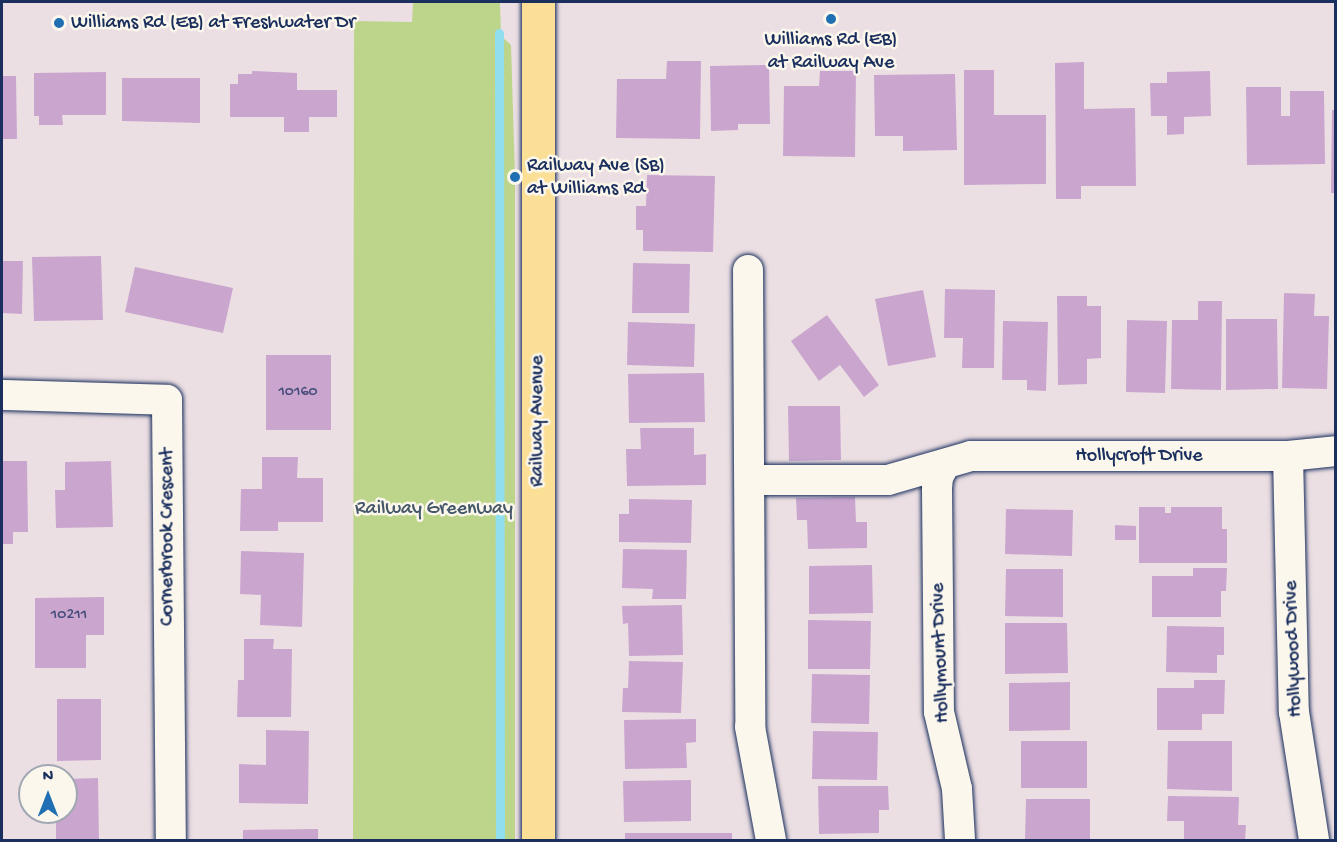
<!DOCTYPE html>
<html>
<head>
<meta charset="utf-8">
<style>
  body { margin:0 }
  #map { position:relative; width:1337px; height:842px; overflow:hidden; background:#ecdfe3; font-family:"Gochi Hand",sans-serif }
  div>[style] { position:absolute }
  .green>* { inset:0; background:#bdd58b }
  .stream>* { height:9px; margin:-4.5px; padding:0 4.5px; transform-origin:4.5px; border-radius:4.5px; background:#90dfee }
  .building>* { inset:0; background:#caa6cf }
  .roads { filter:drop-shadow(0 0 2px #1b2f5e) drop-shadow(0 0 2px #1b2f5e) }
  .minor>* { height:30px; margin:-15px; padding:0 15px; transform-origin:15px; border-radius:15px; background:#fbf7ec }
  .major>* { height:33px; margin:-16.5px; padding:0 16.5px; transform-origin:16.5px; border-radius:16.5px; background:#fbdf96 }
  .dots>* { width:16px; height:16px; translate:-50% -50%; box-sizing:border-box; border:3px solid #fbf7ec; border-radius:50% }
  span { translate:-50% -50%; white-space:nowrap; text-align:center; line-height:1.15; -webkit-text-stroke:5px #fbf7ec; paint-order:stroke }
  .number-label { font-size:16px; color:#474d7a }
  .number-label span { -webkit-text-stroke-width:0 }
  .poi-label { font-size:20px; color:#1b2f5e }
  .left { translate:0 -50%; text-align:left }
  .street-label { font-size:20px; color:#1b2f5e }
  .park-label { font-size:20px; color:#445869 }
  .frame { position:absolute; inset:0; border:3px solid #1b2f5e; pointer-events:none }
  .north { position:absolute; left:18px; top:764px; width:60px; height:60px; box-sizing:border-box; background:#fbf7ec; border:2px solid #a1a7b3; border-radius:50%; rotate:0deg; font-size:16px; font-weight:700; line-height:24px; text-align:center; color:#1b2f5e }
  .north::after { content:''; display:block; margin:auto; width:21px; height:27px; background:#1f6fb2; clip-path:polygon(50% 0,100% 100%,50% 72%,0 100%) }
</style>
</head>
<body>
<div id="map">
  <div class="green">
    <i style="clip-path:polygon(413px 2px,500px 2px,501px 36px,511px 45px,515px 177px,515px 840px,353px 840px,354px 21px,412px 22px)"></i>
  </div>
  <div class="stream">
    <i style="left:499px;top:33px;width:807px;rotate:89.93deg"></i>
  </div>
  <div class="building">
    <i style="clip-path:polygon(667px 61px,701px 61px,700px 139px,616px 138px,617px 79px,666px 79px)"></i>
    <i style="clip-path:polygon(1084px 62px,1084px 109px,1135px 108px,1136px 186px,1081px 186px,1081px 199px,1056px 199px,1055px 63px)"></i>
    <i style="clip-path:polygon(769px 65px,770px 124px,738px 124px,738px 130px,711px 131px,710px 66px)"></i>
    <i style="clip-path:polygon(964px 70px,994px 70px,994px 115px,1046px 115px,1046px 184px,964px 185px)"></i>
    <i style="clip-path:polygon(252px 71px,297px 73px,297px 90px,337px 90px,337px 117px,309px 117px,309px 132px,284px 132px,284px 117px,230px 117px,230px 84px,238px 84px,238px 74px,252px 74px)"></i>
    <i style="clip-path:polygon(820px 71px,856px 71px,855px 157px,783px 156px,784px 86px,819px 86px)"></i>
    <i style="clip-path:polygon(1210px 71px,1211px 116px,1184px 117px,1184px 134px,1167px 135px,1167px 116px,1151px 116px,1150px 83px,1167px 83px,1167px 72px)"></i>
    <i style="clip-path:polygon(106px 72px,106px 115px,62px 115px,63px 125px,39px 125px,39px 116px,34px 116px,34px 73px)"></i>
    <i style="clip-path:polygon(955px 74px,957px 150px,903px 151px,903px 136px,875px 136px,874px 75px)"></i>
    <i style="clip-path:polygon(2px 76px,16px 76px,17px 139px,2px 139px)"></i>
    <i style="clip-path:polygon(122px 78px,200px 78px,200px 123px,122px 121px)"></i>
    <i style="clip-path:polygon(1246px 87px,1281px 87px,1281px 116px,1290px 116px,1290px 91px,1324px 91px,1325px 164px,1247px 165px)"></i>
    <i style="clip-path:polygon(1332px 110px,1336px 110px,1336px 193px,1331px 193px)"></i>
    <i style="clip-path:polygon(647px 175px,715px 176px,713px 252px,643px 251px,643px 230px,636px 230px,636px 206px,646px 206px)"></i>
    <i style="clip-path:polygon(101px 256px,103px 320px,34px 321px,32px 257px)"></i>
    <i style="clip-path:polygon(2px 261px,23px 261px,22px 314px,2px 313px)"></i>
    <i style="clip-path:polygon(633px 263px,690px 264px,689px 313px,632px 313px)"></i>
    <i style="clip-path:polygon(135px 267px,233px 288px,223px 333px,125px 312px)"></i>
    <i style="clip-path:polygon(945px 289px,995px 290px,994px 368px,962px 368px,963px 338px,944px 338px)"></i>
    <i style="clip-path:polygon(923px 290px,936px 357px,888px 366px,875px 299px)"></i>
    <i style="clip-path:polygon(1284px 293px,1315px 294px,1314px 316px,1329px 316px,1327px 389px,1282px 388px)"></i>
    <i style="clip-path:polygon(1057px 296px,1087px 296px,1087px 306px,1101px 306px,1101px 358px,1087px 359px,1087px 384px,1058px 385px)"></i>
    <i style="clip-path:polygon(1198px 301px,1222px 301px,1221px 390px,1171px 389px,1172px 320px,1198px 320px)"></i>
    <i style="clip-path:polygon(827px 315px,879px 385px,864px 397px,840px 365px,819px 381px,791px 341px)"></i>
    <i style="clip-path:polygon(1226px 319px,1277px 319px,1278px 389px,1226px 390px)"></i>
    <i style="clip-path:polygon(1127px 320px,1167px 321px,1165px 393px,1126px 392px)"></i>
    <i style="clip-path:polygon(1003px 321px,1048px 322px,1046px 391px,1027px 390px,1027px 380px,1002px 380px)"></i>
    <i style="clip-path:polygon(628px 322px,695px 324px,694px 367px,627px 365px)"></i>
    <i style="clip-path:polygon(266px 355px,331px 355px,331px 430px,266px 430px)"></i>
    <i style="clip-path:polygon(704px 373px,705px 422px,629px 423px,628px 374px)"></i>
    <i style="clip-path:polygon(788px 406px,840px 406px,841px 460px,789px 461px)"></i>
    <i style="clip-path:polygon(640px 428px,694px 428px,694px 455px,706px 454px,706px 485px,627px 486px,626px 449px,641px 449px)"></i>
    <i style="clip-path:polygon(262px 457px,298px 457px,297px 478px,323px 478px,323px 522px,278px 522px,278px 531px,240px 531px,241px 489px,262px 489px)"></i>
    <i style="clip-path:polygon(2px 461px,27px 461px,28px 532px,13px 532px,13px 544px,2px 544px)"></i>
    <i style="clip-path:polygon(111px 461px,113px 527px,56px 528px,55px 490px,65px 490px,65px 462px)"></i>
    <i style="clip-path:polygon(855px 497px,856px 522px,867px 522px,867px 548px,808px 549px,807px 520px,797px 520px,796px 498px)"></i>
    <i style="clip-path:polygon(629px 499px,692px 500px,691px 543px,619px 542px,619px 514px,629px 514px)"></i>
    <i style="clip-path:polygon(1139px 507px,1165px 507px,1165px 513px,1171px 513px,1171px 507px,1222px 507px,1222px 529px,1227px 529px,1227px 563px,1139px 563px)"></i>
    <i style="clip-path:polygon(1006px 509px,1073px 510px,1072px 556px,1005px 554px)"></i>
    <i style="clip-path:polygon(1115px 525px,1136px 526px,1136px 540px,1115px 540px)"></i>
    <i style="clip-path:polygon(623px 549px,687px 550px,686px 599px,652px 599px,653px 589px,622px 588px)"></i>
    <i style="clip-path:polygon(241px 551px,304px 553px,302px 627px,260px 625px,261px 595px,240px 594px)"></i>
    <i style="clip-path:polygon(872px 565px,873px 613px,809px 614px,809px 566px)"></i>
    <i style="clip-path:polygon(1193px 568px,1227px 568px,1226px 591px,1221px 591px,1221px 617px,1152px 617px,1152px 576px,1193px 576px)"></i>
    <i style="clip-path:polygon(1006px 569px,1063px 569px,1063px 617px,1005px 616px)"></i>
    <i style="clip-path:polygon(104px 597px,104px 635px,86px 635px,86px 668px,35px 668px,35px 598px)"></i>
    <i style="clip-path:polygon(682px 605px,683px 655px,629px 656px,628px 623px,623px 624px,622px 606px)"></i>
    <i style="clip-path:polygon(808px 620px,871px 621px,870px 669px,808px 669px)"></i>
    <i style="clip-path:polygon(1005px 623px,1067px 623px,1068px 673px,1005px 674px)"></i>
    <i style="clip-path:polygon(1167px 626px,1224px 627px,1224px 655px,1217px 655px,1217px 673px,1166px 672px)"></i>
    <i style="clip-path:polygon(244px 639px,274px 639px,273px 649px,292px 649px,291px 717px,237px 717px,238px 680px,244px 680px)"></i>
    <i style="clip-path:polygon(629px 661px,683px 662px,681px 713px,622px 712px,623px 688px,628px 688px)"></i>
    <i style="clip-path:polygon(812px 674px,870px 675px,869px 724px,811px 723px)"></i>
    <i style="clip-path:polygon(1194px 680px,1225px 680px,1224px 714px,1202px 714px,1202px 730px,1157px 730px,1157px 688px,1194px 688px)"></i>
    <i style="clip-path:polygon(1070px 682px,1070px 730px,1009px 731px,1009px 683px)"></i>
    <i style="clip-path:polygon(57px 699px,101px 699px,101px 760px,57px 761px)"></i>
    <i style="clip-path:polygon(696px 719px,696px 742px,686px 743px,687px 768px,625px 769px,624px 720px)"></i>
    <i style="clip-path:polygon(266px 730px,309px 731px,308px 804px,239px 803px,239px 764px,266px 765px)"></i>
    <i style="clip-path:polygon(813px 731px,878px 732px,877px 780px,812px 779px)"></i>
    <i style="clip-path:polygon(1021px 741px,1087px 741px,1087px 788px,1021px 788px)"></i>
    <i style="clip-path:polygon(1168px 741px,1232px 741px,1232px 791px,1167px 789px)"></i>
    <i style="clip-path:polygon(98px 778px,99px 840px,56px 840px,56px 812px,66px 812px,66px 779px)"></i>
    <i style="clip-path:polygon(691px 780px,691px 821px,624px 822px,623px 781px)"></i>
    <i style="clip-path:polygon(818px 786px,888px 786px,889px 810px,879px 810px,879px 833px,819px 834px)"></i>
    <i style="clip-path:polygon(1168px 796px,1239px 797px,1238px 825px,1246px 825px,1245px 840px,1184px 840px,1184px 821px,1167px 821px)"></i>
    <i style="clip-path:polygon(1026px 799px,1090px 799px,1090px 840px,1025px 840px)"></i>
    <i style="clip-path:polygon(318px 829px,318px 840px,243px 840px,243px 830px)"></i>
    <i style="clip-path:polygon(625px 833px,732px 833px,732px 840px,625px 840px)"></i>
  </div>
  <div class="roads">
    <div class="minor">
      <i style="left:748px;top:270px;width:457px;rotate:89.7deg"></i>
      <i style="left:750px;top:727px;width:115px;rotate:79.5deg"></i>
      <i style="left:2px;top:395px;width:165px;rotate:1.7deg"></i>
      <i style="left:167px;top:400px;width:440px;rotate:89.5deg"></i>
      <i style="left:1288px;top:456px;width:256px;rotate:88.7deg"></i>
      <i style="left:1294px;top:712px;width:130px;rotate:81.1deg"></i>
      <i style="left:944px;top:466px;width:13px;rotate:119deg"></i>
      <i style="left:938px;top:477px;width:11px;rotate:95deg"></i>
      <i style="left:937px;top:488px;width:224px;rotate:89.5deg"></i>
      <i style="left:939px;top:712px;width:79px;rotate:76.8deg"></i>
      <i style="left:957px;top:789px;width:51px;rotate:86.6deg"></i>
      <i style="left:750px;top:480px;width:138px"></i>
      <i style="left:888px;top:480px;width:86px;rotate:-16.1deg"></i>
      <i style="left:971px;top:456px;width:317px"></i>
      <i style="left:1288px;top:456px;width:48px;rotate:-5.9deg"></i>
    </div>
    <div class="major">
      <i style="left:538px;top:840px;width:838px;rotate:-90deg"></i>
    </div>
  </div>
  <div class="dots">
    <i style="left:831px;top:19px;background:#1f6fb2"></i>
    <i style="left:59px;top:23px;background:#1f6fb2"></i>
    <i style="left:515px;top:177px;background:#1f6fb2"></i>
  </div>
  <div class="number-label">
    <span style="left:298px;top:393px">10160</span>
    <span style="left:69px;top:616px">10211</span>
  </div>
  <div class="poi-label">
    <span class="left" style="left:71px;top:23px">Williams Rd (EB) at Freshwater Dr</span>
    <span style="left:831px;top:52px">Williams Rd (EB)<br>at Railway Ave</span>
    <span class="left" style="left:527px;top:178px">Railway Ave (SB)<br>at Williams Rd</span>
  </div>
  <div class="street-label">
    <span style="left:538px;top:421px;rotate:-90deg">Railway Avenue</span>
    <span style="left:1139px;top:456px">Hollycroft Drive</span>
    <span style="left:168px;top:537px;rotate:-90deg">Cornerbrook Crescent</span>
    <span style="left:1294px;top:649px;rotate:-92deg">Hollywood Drive</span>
    <span style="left:941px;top:653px;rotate:-92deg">Hollymount Drive</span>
  </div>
  <div class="park-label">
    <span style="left:434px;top:509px">Railway Greenway</span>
  </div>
  <div class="frame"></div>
  <div class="north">N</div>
</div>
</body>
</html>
